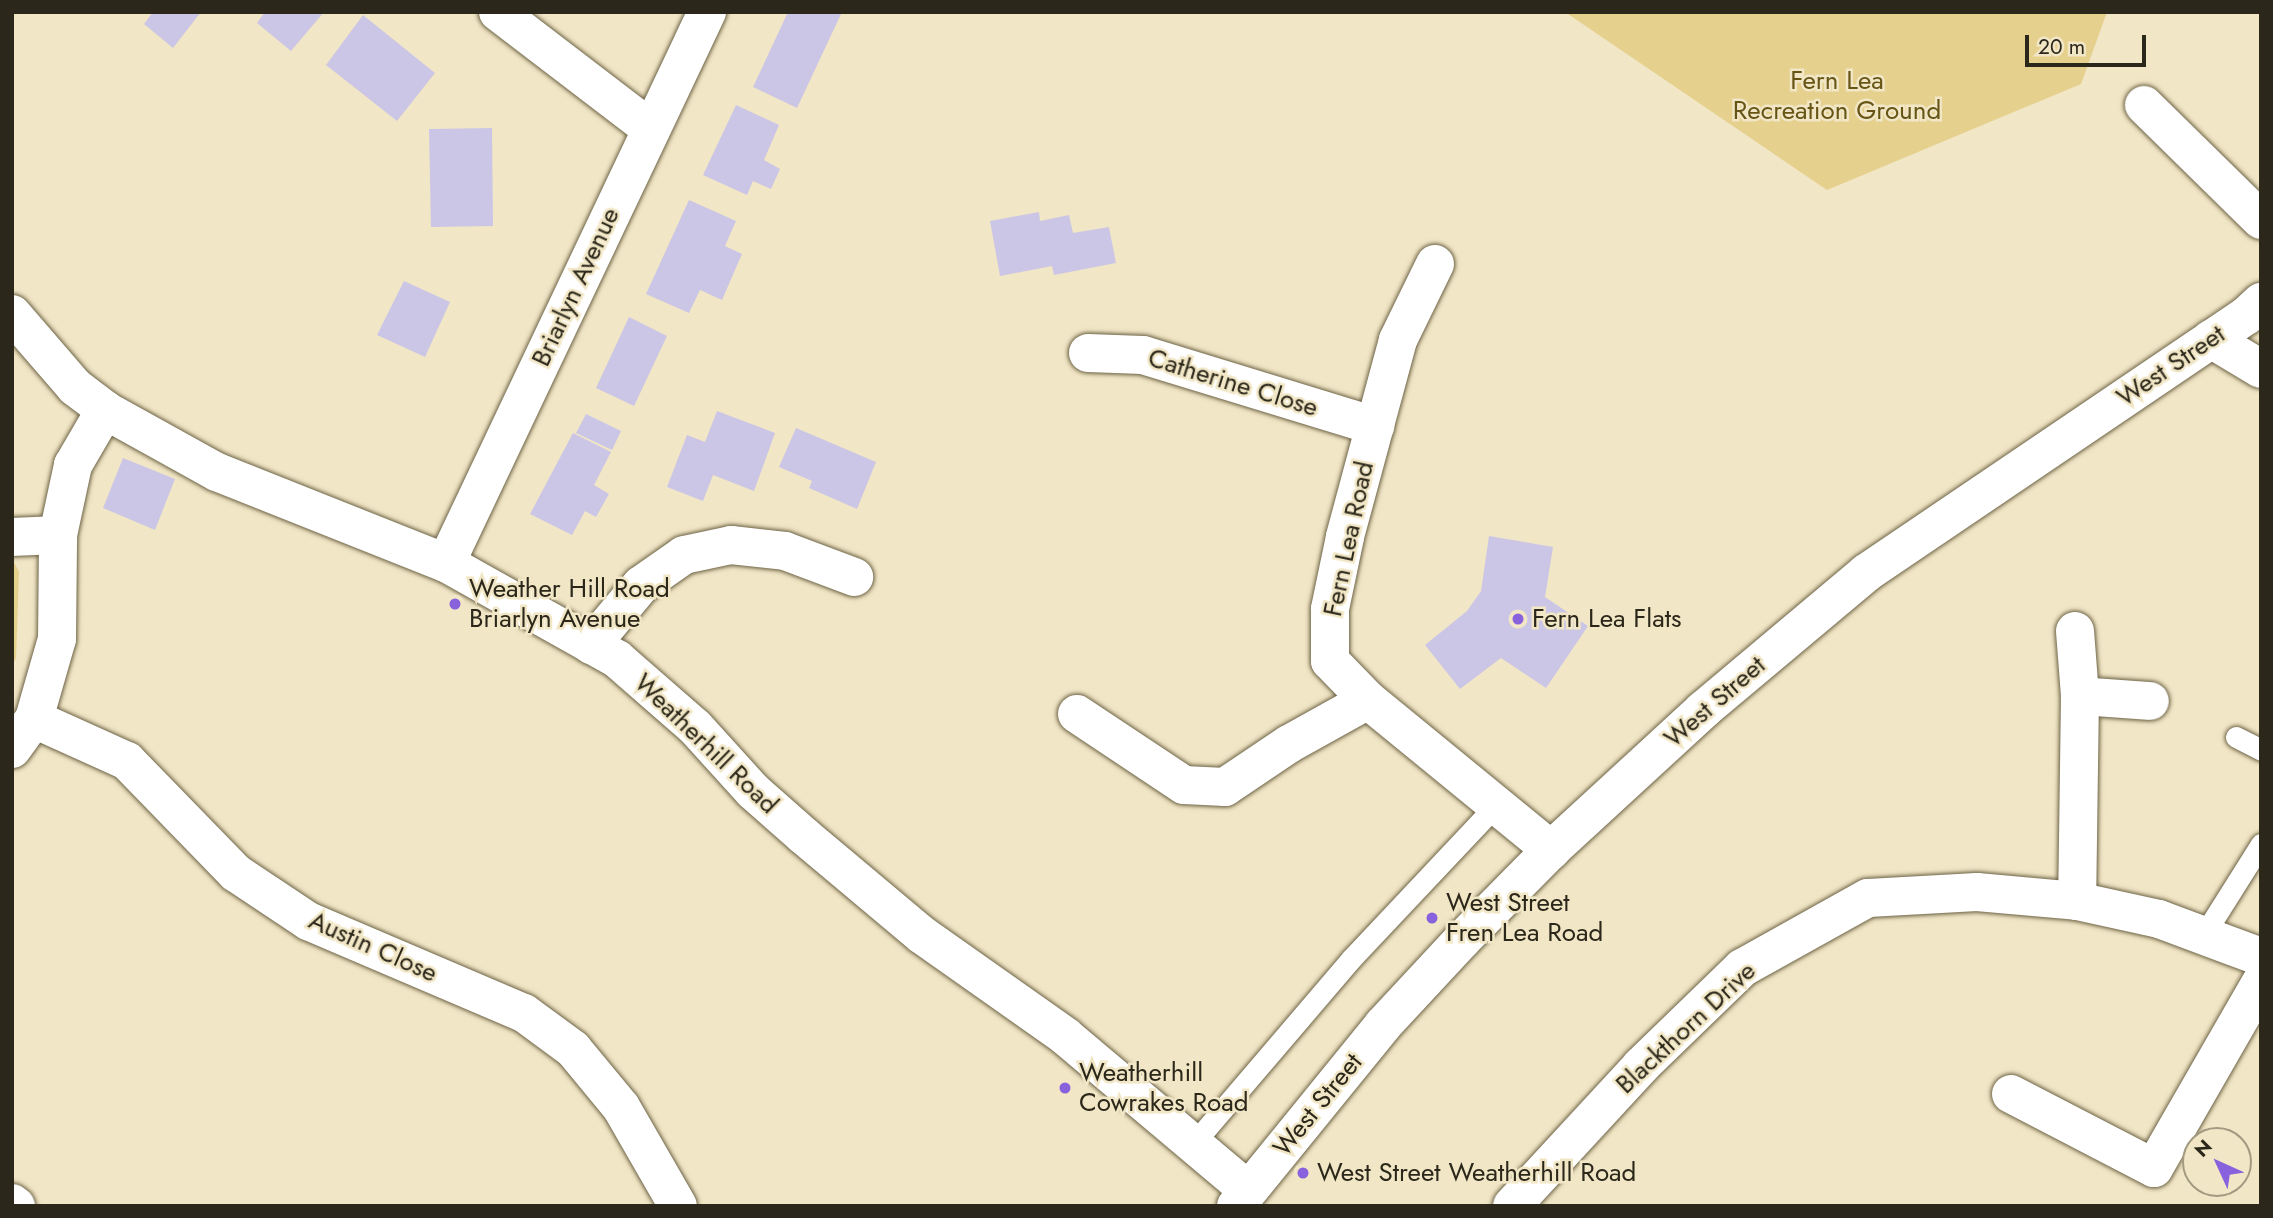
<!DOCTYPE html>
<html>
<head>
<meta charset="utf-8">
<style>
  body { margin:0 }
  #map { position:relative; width:2273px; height:1218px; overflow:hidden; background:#f1e6c5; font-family:Jost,sans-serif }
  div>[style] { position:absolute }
  .green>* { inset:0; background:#e5d08d }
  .building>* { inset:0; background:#ccc6e6 }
  .roads { filter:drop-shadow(0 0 2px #6d6346) drop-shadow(0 0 2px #6d6346) }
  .lane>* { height:21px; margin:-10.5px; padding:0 10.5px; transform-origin:10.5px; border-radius:10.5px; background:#fff }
  .street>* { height:38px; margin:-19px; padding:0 19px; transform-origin:19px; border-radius:19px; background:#fff }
  .secondary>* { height:38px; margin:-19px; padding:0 19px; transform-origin:19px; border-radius:19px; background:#fff }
  .dots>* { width:19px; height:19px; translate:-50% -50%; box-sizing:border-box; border:4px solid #f1e6c5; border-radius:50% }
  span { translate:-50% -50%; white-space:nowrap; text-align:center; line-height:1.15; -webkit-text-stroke:5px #f1e6c5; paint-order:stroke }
  .park-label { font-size:26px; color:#675516 }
  .street-label { font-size:26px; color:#2b271a }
  .poi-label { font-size:26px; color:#2b271a }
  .left { translate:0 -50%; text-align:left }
  .frame { position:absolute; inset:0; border:14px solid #2b271a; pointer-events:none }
  .north { position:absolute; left:2182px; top:1127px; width:70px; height:70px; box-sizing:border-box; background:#f1e6c5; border:2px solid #a29a81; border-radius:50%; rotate:315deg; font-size:19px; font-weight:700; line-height:28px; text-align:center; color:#2b271a }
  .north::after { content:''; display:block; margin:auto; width:24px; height:32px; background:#8862dd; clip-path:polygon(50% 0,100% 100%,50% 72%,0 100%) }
  .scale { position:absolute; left:2025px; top:35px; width:121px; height:32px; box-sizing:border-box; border:4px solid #2b271a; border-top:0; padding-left:9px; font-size:21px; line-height:24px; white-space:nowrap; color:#2b271a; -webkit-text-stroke:5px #f1e6c5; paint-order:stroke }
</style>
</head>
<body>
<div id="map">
  <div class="green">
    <i style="clip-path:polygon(1565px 12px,2107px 12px,2081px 84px,1827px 190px)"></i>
    <i style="clip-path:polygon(12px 558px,19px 572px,16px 658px,12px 665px)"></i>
  </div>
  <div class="building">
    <i style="clip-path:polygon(153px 12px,201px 12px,173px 48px,144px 24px)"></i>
    <i style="clip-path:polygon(265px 12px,324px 12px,291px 51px,257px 23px)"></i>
    <i style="clip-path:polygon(788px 12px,841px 14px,797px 108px,753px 87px)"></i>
    <i style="clip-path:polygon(363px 15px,435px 73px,397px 121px,326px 65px)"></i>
    <i style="clip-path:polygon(736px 105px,779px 125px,764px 160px,780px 169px,771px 189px,753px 181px,747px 195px,703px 175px)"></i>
    <i style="clip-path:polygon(492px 128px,493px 226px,431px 227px,429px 129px)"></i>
    <i style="clip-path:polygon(689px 200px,736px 221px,725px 246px,742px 254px,722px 300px,700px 290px,689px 313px,646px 294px)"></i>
    <i style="clip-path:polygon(1039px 212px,1040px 221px,1069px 215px,1073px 233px,1109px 227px,1116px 263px,1054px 275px,1052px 266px,1000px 276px,990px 221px)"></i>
    <i style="clip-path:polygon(404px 281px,450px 302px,425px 357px,377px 335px)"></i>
    <i style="clip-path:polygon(629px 317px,667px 336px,634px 406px,596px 388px)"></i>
    <i style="clip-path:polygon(717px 411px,775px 433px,754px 491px,713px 475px,703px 501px,667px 487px,687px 435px,705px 442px)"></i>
    <i style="clip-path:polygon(586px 414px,621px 431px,612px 450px,576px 433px)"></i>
    <i style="clip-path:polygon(796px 428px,876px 462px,857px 509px,809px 488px,812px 481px,779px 467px)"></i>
    <i style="clip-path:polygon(573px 433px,611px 452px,594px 485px,609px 494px,596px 517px,585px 511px,572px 535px,530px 514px)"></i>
    <i style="clip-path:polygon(123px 458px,175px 479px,155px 530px,103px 508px)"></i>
    <i style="clip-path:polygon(1489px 536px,1553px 547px,1545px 597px,1588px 626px,1546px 688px,1501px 658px,1460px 689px,1425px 645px,1467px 611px,1481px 591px)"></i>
  </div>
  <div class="roads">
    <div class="lane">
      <i style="left:2236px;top:737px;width:28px;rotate:27deg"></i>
      <i style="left:2203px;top:936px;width:109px;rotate:-57.8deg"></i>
      <i style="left:1193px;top:1144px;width:243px;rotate:-49.5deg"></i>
      <i style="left:1351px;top:959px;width:212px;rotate:-46.7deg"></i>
    </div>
    <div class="street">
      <i style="left:498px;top:12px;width:193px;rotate:37.4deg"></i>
      <i style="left:2144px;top:105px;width:164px;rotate:44.5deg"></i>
      <i style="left:1435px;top:264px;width:85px;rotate:116deg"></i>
      <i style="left:1398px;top:340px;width:204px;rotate:105.1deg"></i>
      <i style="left:1345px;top:537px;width:74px;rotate:101.8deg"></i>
      <i style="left:1330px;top:609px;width:52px;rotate:90deg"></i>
      <i style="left:1330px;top:661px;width:54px;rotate:45.7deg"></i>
      <i style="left:1368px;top:700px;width:237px;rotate:39.3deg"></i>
      <i style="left:2211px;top:339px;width:58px;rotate:31deg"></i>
      <i style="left:1088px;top:353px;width:55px;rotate:2.1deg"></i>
      <i style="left:1143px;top:355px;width:243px;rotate:17deg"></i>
      <i style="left:12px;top:537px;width:46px;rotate:-2.5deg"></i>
      <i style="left:446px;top:563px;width:610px;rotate:-64.65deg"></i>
      <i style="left:2075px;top:631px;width:65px;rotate:85.6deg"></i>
      <i style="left:2080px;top:696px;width:205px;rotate:90.8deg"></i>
      <i style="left:591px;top:645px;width:78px;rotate:-50.2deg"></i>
      <i style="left:641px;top:585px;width:52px;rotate:-34.9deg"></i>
      <i style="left:684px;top:555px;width:48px;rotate:-12deg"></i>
      <i style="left:731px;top:545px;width:54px;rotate:6.3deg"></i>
      <i style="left:785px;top:551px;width:74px;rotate:20.6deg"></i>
      <i style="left:2080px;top:696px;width:70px;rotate:4.1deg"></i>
      <i style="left:1077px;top:714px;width:128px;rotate:33.6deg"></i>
      <i style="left:1184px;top:785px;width:41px;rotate:2.8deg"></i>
      <i style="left:1225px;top:787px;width:77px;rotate:-33.9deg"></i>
      <i style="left:1289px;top:744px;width:90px;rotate:-29.1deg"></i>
      <i style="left:34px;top:719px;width:102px;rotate:24.3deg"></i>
      <i style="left:127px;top:761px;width:156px;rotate:45.8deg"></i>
      <i style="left:236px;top:873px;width:87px;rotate:33.7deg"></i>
      <i style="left:308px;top:921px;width:235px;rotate:23.1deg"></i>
      <i style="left:524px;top:1013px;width:61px;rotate:36.3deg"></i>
      <i style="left:573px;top:1049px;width:75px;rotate:50.4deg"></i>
      <i style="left:621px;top:1107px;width:114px;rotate:60.1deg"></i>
      <i style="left:12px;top:749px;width:37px;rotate:-54deg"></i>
      <i style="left:34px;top:719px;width:83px;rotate:-74deg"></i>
      <i style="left:57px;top:639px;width:104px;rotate:-89.4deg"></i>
      <i style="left:58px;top:535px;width:72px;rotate:-77.9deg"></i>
      <i style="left:73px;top:465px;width:64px;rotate:-59.8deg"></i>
      <i style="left:2011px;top:1094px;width:161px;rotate:27.4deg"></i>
      <i style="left:2154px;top:1168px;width:215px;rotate:-60.1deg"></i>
      <i style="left:12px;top:1203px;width:5px;rotate:37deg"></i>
      <i style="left:1512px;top:1206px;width:190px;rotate:-47.3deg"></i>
      <i style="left:1641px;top:1066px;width:141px;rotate:-44.1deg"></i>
      <i style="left:1742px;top:968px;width:144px;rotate:-29.1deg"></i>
      <i style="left:1868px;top:898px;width:109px;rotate:-3.2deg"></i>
      <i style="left:1977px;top:892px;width:100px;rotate:5.1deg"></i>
      <i style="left:2077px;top:901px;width:84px;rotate:12.4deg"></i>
      <i style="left:2159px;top:919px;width:109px;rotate:20.4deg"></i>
    </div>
    <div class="secondary">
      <i style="left:12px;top:314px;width:96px;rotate:49.2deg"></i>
      <i style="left:75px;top:387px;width:38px;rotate:37deg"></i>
      <i style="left:105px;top:410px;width:128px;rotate:29deg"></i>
      <i style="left:217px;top:472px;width:246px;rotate:21.7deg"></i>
      <i style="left:446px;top:563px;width:196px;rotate:29.3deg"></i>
      <i style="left:617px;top:659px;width:103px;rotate:41.1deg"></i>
      <i style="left:695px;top:727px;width:86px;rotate:47.8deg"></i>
      <i style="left:753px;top:791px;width:68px;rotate:41.4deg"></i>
      <i style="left:804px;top:836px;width:154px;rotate:40deg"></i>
      <i style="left:922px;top:935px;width:175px;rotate:35.2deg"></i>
      <i style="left:1065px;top:1036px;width:239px;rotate:40.1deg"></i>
      <i style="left:1236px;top:1206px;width:233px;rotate:-50.9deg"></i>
      <i style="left:1383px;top:1025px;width:116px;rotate:-47.1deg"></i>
      <i style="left:1462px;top:940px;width:127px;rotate:-45.3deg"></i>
      <i style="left:1551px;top:850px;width:207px;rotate:-42.6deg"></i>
      <i style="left:1703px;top:710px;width:213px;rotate:-40deg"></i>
      <i style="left:1866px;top:573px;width:459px;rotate:-34.1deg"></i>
      <i style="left:2246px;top:316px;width:21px;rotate:-43deg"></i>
    </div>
  </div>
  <div class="dots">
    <i style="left:455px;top:604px;background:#8862dd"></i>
    <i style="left:1518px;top:619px;background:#8862dd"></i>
    <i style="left:1432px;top:918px;background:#8862dd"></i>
    <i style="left:1065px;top:1088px;background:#8862dd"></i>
    <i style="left:1303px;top:1173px;background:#8862dd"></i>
  </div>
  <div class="park-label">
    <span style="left:1837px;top:96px">Fern Lea<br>Recreation Ground</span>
  </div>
  <div class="street-label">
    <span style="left:576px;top:287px;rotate:-65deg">Briarlyn Avenue</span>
    <span style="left:2171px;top:366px;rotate:-34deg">West Street</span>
    <span style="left:1233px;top:383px;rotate:17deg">Catherine Close</span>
    <span style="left:1349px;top:539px;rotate:-78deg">Fern Lea Road</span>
    <span style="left:1715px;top:702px;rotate:-41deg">West Street</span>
    <span style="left:706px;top:744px;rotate:44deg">Weatherhill Road</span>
    <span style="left:373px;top:947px;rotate:24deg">Austin Close</span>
    <span style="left:1686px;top:1028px;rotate:-43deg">Blackthorn Drive</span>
    <span style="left:1318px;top:1105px;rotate:-51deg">West Street</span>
  </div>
  <div class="poi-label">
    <span class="left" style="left:469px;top:604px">Weather Hill Road<br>Briarlyn Avenue</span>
    <span class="left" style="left:1532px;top:619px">Fern Lea Flats</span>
    <span class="left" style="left:1446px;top:918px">West Street<br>Fren Lea Road</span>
    <span class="left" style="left:1079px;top:1088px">Weatherhill<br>Cowrakes Road</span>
    <span class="left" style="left:1317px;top:1173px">West Street Weatherhill Road</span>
  </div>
  <div class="frame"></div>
  <div class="north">N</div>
  <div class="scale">20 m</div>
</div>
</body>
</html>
